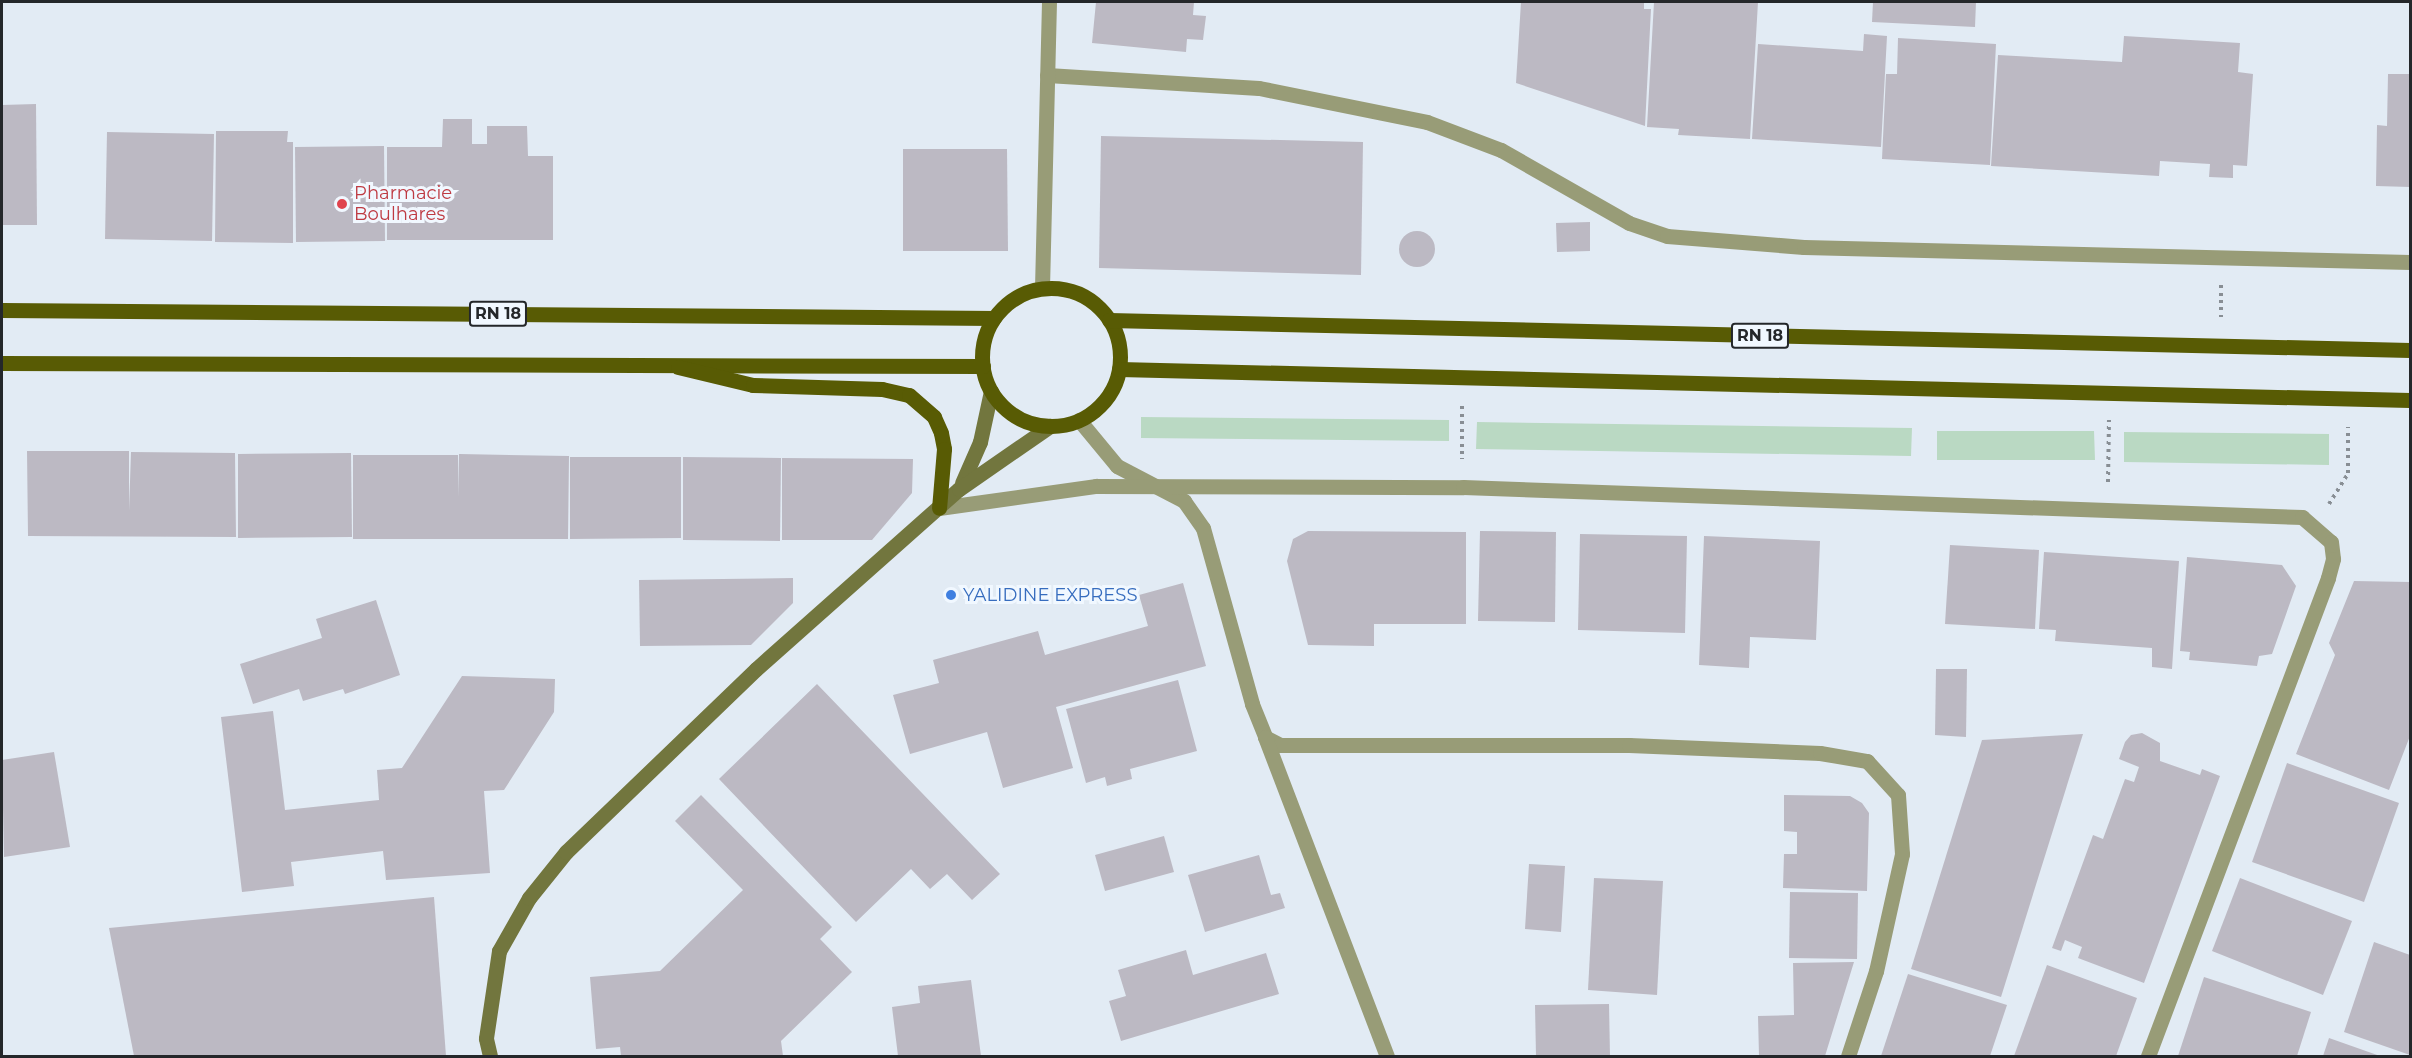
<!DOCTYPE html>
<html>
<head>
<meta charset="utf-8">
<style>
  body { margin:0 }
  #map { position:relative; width:2412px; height:1058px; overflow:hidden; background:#e2ebf4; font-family:Montserrat,sans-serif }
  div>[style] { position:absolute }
  .green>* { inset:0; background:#bad9c3 }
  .building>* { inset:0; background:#bcb9c3 }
  .round { border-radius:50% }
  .path>* { height:4px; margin-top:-2px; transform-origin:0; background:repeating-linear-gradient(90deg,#888e94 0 3px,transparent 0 7.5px) }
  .street>* { height:15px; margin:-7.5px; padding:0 7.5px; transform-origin:7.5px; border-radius:7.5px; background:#989c77 }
  .secondary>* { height:15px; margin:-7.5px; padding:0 7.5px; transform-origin:7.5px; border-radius:7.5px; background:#72763e }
  .primary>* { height:15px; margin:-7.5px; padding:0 7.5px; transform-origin:7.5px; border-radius:7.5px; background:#585b04 }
  .primary>.ring { margin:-7.5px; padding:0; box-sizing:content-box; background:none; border:15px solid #585b04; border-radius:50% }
  .dots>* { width:16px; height:16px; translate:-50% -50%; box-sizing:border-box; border:3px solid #f1f8ff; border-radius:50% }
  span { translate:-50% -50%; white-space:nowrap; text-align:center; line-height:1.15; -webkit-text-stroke:6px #f1f8ff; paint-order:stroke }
  .shield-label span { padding:2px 4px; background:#f1f8ff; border:2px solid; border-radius:4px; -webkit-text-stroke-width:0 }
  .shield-label { font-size:16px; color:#24272a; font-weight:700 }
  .health-label { font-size:18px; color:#be3a42 }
  .left { translate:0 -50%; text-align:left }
  .shop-label { font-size:18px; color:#366cbe }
  .frame { position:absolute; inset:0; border:3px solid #24272a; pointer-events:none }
</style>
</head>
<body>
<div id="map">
  <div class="green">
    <i style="clip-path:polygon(1141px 417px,1449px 420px,1449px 441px,1141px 438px)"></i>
    <i style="clip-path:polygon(1477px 422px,1912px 428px,1911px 456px,1476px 449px)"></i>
    <i style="clip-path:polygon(1937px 431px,2094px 431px,2095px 460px,1937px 460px)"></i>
    <i style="clip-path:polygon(2124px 432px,2329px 434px,2329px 465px,2124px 462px)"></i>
  </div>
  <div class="building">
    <i style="clip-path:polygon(1096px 2px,1194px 2px,1193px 15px,1206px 16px,1203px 40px,1187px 39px,1186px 52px,1092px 43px)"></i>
    <i style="clip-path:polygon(1521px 2px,1644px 2px,1644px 9px,1651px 9px,1645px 126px,1516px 83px)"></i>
    <i style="clip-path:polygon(1654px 2px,1758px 2px,1750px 139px,1678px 135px,1679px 129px,1647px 127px)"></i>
    <i style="clip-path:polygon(1873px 2px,1976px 2px,1975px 27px,1872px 22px)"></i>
    <i style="clip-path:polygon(1864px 34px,1887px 36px,1881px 147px,1752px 139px,1758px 44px,1863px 51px)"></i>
    <i style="clip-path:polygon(2124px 36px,2240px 43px,2238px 72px,2253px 74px,2247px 166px,2233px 165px,2233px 178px,2209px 177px,2210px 164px,2160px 161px,2159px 176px,1991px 166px,1998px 55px,2122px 62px)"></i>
    <i style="clip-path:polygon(1898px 38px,1996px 44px,1990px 165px,1882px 159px,1886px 74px,1897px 74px)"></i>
    <i style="clip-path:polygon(2388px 74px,2410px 74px,2410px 187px,2376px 186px,2377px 125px,2387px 126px)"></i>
    <i style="clip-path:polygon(36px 104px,37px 225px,2px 225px,2px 105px)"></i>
    <i style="clip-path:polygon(443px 119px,472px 119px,472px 144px,487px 144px,487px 126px,527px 126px,528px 156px,553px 156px,553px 240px,387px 240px,387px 147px,442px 147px)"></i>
    <i style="clip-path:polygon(216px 131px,288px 131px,287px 142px,293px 142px,293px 243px,215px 242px)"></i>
    <i style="clip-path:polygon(107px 132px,214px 134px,212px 241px,105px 239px)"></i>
    <i style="clip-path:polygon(1101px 136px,1363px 142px,1361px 275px,1099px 268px)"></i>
    <i style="clip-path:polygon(384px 146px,385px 241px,296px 242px,295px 147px)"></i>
    <i style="clip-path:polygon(903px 149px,1007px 149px,1008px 251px,903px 251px)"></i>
    <i style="clip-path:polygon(1590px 222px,1590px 251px,1557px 252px,1556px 223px)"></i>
    <i class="round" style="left:1399px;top:231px;width:36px;height:36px"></i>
    <i style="clip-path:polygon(27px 451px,129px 451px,129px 511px,131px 452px,235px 453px,236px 537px,28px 536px)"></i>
    <i style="clip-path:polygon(351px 453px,352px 537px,238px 538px,238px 454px)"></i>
    <i style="clip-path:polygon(459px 454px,569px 456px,568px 539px,353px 539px,353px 455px,458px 455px,459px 497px)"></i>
    <i style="clip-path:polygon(570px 457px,681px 457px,681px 538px,570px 539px)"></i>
    <i style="clip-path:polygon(683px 457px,781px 458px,780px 541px,683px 540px)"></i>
    <i style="clip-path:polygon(782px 458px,913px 459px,912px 493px,872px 540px,782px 540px)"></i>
    <i style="clip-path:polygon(1308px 531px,1466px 532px,1466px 624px,1374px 624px,1374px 646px,1308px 645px,1287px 561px,1293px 539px)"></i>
    <i style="clip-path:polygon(1480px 531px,1556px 532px,1555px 622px,1478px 621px)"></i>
    <i style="clip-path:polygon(1580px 534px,1687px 536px,1685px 633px,1578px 630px)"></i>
    <i style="clip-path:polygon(1704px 536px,1820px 541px,1816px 640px,1750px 637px,1749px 668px,1699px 665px)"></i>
    <i style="clip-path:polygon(1950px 545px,2039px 550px,2035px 629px,1945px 624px)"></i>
    <i style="clip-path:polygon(2044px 552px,2179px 561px,2172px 669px,2152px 667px,2152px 648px,2055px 641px,2056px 630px,2039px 629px)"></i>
    <i style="clip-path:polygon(2187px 557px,2282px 565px,2296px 586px,2272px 654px,2259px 656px,2257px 666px,2189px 660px,2190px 652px,2180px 651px)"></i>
    <i style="clip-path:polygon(793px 578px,793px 603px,751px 645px,640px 646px,639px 580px)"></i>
    <i style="clip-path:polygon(2354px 581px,2410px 582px,2410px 736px,2389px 790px,2296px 754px,2335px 655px,2329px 643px)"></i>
    <i style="clip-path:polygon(1183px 583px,1206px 666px,1056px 707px,1073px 768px,1003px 788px,987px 732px,910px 754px,893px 695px,939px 683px,933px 660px,1038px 631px,1045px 655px,1148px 626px,1139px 595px)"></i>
    <i style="clip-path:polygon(376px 600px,400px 675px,345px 694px,343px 689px,303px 701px,299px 689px,253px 704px,240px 664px,322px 638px,316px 619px)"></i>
    <i style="clip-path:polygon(1936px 669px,1967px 669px,1966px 737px,1935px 735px)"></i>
    <i style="clip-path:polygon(462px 676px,555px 679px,554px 712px,504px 790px,484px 791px,490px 873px,386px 880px,383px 851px,291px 862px,294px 886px,242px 892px,221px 717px,273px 711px,285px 810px,379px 800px,377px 770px,402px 768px)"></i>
    <i style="clip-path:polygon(1178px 680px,1197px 751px,1130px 769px,1132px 779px,1107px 786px,1105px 777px,1086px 783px,1066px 709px)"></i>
    <i style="clip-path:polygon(817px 684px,1000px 874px,972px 900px,947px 874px,930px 889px,911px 869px,856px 922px,719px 779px)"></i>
    <i style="clip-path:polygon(2142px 733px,2160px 743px,2160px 761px,2200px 775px,2202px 769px,2220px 776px,2144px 983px,2078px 958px,2082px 947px,2065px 940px,2061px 951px,2052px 948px,2093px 835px,2103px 839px,2125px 779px,2134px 782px,2139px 767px,2119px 759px,2125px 742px,2131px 735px)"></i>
    <i style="clip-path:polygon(2083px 734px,2001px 997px,1911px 969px,1982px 740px)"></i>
    <i style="clip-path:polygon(54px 752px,70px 847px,4px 857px,2px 760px)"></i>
    <i style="clip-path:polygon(2287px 763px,2399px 803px,2364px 902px,2252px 862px)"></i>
    <i style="clip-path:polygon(701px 795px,832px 927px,820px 939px,852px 972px,781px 1041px,783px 1056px,621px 1056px,620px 1047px,596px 1049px,590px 977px,660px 971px,743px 890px,675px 821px)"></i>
    <i style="clip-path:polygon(1784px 795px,1850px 796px,1862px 803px,1869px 813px,1867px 891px,1783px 888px,1784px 854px,1797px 854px,1797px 832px,1784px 831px)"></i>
    <i style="clip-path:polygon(1164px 836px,1174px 872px,1105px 891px,1095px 855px)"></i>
    <i style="clip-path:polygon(1259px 855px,1271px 895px,1280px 893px,1285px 908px,1205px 932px,1188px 875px)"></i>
    <i style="clip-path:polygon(1529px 864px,1565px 866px,1561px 932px,1525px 929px)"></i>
    <i style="clip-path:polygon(1594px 878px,1663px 881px,1657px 995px,1588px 990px)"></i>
    <i style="clip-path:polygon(2240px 878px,2352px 921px,2323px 995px,2212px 951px)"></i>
    <i style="clip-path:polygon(1790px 892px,1858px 893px,1857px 959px,1789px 958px)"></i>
    <i style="clip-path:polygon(434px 897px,446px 1056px,134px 1056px,109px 928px)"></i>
    <i style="clip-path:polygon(2374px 942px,2410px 955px,2410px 1055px,2344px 1032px)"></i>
    <i style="clip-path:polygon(1186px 950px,1193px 975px,1266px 953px,1279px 994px,1121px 1041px,1109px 1001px,1126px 996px,1118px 970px)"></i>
    <i style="clip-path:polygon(1854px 962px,1825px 1056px,1759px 1056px,1758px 1016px,1794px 1015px,1793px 963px)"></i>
    <i style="clip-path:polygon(2047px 965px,2137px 998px,2116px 1056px,2014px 1056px)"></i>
    <i style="clip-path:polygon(1908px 974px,2007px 1005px,1990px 1056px,1881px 1056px)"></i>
    <i style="clip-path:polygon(2204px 977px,2311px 1012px,2297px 1056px,2178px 1056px)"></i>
    <i style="clip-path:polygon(971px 980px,981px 1056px,898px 1056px,892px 1007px,920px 1003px,918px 986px)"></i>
    <i style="clip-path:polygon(1609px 1004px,1610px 1056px,1536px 1056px,1535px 1005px)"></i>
    <i style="clip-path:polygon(2329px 1038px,2380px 1056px,2323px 1056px)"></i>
  </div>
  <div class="path">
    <i style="left:2221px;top:285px;width:32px;rotate:90deg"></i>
    <i style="left:1462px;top:406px;width:53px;rotate:90deg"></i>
    <i style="left:2108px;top:482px;width:62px;rotate:-89.1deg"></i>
    <i style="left:2329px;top:504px;width:36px;rotate:-58deg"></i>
    <i style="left:2348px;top:473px;width:46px;rotate:-90deg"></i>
  </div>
  <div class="street">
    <i style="left:1047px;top:75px;width:212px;rotate:3.5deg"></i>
    <i style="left:1259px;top:88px;width:171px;rotate:11.4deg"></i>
    <i style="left:1427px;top:122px;width:79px;rotate:20.7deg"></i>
    <i style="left:1501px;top:150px;width:147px;rotate:29.7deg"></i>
    <i style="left:1629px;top:223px;width:40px;rotate:18.9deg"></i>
    <i style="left:1667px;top:236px;width:137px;rotate:4.6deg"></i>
    <i style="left:1804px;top:247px;width:606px;rotate:1.42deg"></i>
    <i style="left:1042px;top:288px;width:286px;rotate:-88.6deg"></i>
    <i style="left:1079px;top:420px;width:60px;rotate:50.4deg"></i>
    <i style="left:1117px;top:466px;width:76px;rotate:27.6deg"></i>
    <i style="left:1184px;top:501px;width:33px;rotate:55deg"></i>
    <i style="left:1203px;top:528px;width:183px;rotate:74.4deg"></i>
    <i style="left:1252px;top:704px;width:35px;rotate:68deg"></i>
    <i style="left:1265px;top:737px;width:17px;rotate:28deg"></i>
    <i style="left:1280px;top:745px;width:349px"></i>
    <i style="left:1629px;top:745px;width:191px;rotate:2.4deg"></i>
    <i style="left:1820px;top:753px;width:48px;rotate:9.7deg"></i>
    <i style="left:1867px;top:761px;width:46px;rotate:47.6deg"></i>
    <i style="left:1898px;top:795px;width:59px;rotate:86.1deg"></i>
    <i style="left:1902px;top:854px;width:120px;rotate:102.5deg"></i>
    <i style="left:1876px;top:971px;width:89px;rotate:108.2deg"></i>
    <i style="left:939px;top:508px;width:159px;rotate:-8deg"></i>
    <i style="left:1096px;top:486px;width:367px;rotate:0.2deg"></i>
    <i style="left:1463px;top:487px;width:840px;rotate:2.05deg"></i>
    <i style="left:2302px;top:517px;width:38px;rotate:41deg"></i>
    <i style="left:2331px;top:542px;width:17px;rotate:83deg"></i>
    <i style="left:2333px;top:559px;width:20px;rotate:105deg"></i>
    <i style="left:2328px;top:578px;width:511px;rotate:110.63deg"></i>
    <i style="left:1265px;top:737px;width:342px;rotate:69.1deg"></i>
  </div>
  <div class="secondary">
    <i style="left:962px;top:483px;width:45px;rotate:-66.3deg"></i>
    <i style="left:980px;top:442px;width:52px;rotate:-77.8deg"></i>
    <i style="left:490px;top:1056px;width:18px;rotate:-103deg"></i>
    <i style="left:486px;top:1038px;width:88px;rotate:-81.5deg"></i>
    <i style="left:499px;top:951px;width:61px;rotate:-60.5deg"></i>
    <i style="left:529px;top:898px;width:59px;rotate:-51.2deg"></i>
    <i style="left:566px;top:852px;width:264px;rotate:-43.9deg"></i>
    <i style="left:756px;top:669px;width:271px;rotate:-41.6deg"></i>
    <i style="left:959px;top:489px;width:111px;rotate:-34.7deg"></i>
  </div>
  <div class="primary">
    <i class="ring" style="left:982px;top:288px;width:123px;height:123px"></i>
    <i style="left:2px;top:310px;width:992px;rotate:0.46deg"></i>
    <i style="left:1109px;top:320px;width:1301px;rotate:1.32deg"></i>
    <i style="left:2px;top:363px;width:981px;rotate:0.18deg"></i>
    <i style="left:678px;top:367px;width:77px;rotate:13.5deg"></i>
    <i style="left:753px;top:385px;width:129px;rotate:1.8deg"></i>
    <i style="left:882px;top:389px;width:28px;rotate:13deg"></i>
    <i style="left:909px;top:395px;width:33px;rotate:41deg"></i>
    <i style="left:934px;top:417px;width:17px;rotate:66deg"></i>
    <i style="left:941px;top:433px;width:16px;rotate:79deg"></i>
    <i style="left:944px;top:449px;width:59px;rotate:94.8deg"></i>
    <i style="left:1119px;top:369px;width:1291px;rotate:1.38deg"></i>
  </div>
  <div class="dots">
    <i style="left:342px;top:204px;background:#e0444e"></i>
    <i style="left:951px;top:595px;background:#3f7fe0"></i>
  </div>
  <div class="shield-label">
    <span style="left:498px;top:314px">RN 18</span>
    <span style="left:1760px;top:336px">RN 18</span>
  </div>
  <div class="health-label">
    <span class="left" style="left:354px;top:204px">Pharmacie<br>Boulhares</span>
  </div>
  <div class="shop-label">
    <span class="left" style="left:963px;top:595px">YALIDINE EXPRESS</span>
  </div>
  <div class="frame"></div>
</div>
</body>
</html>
